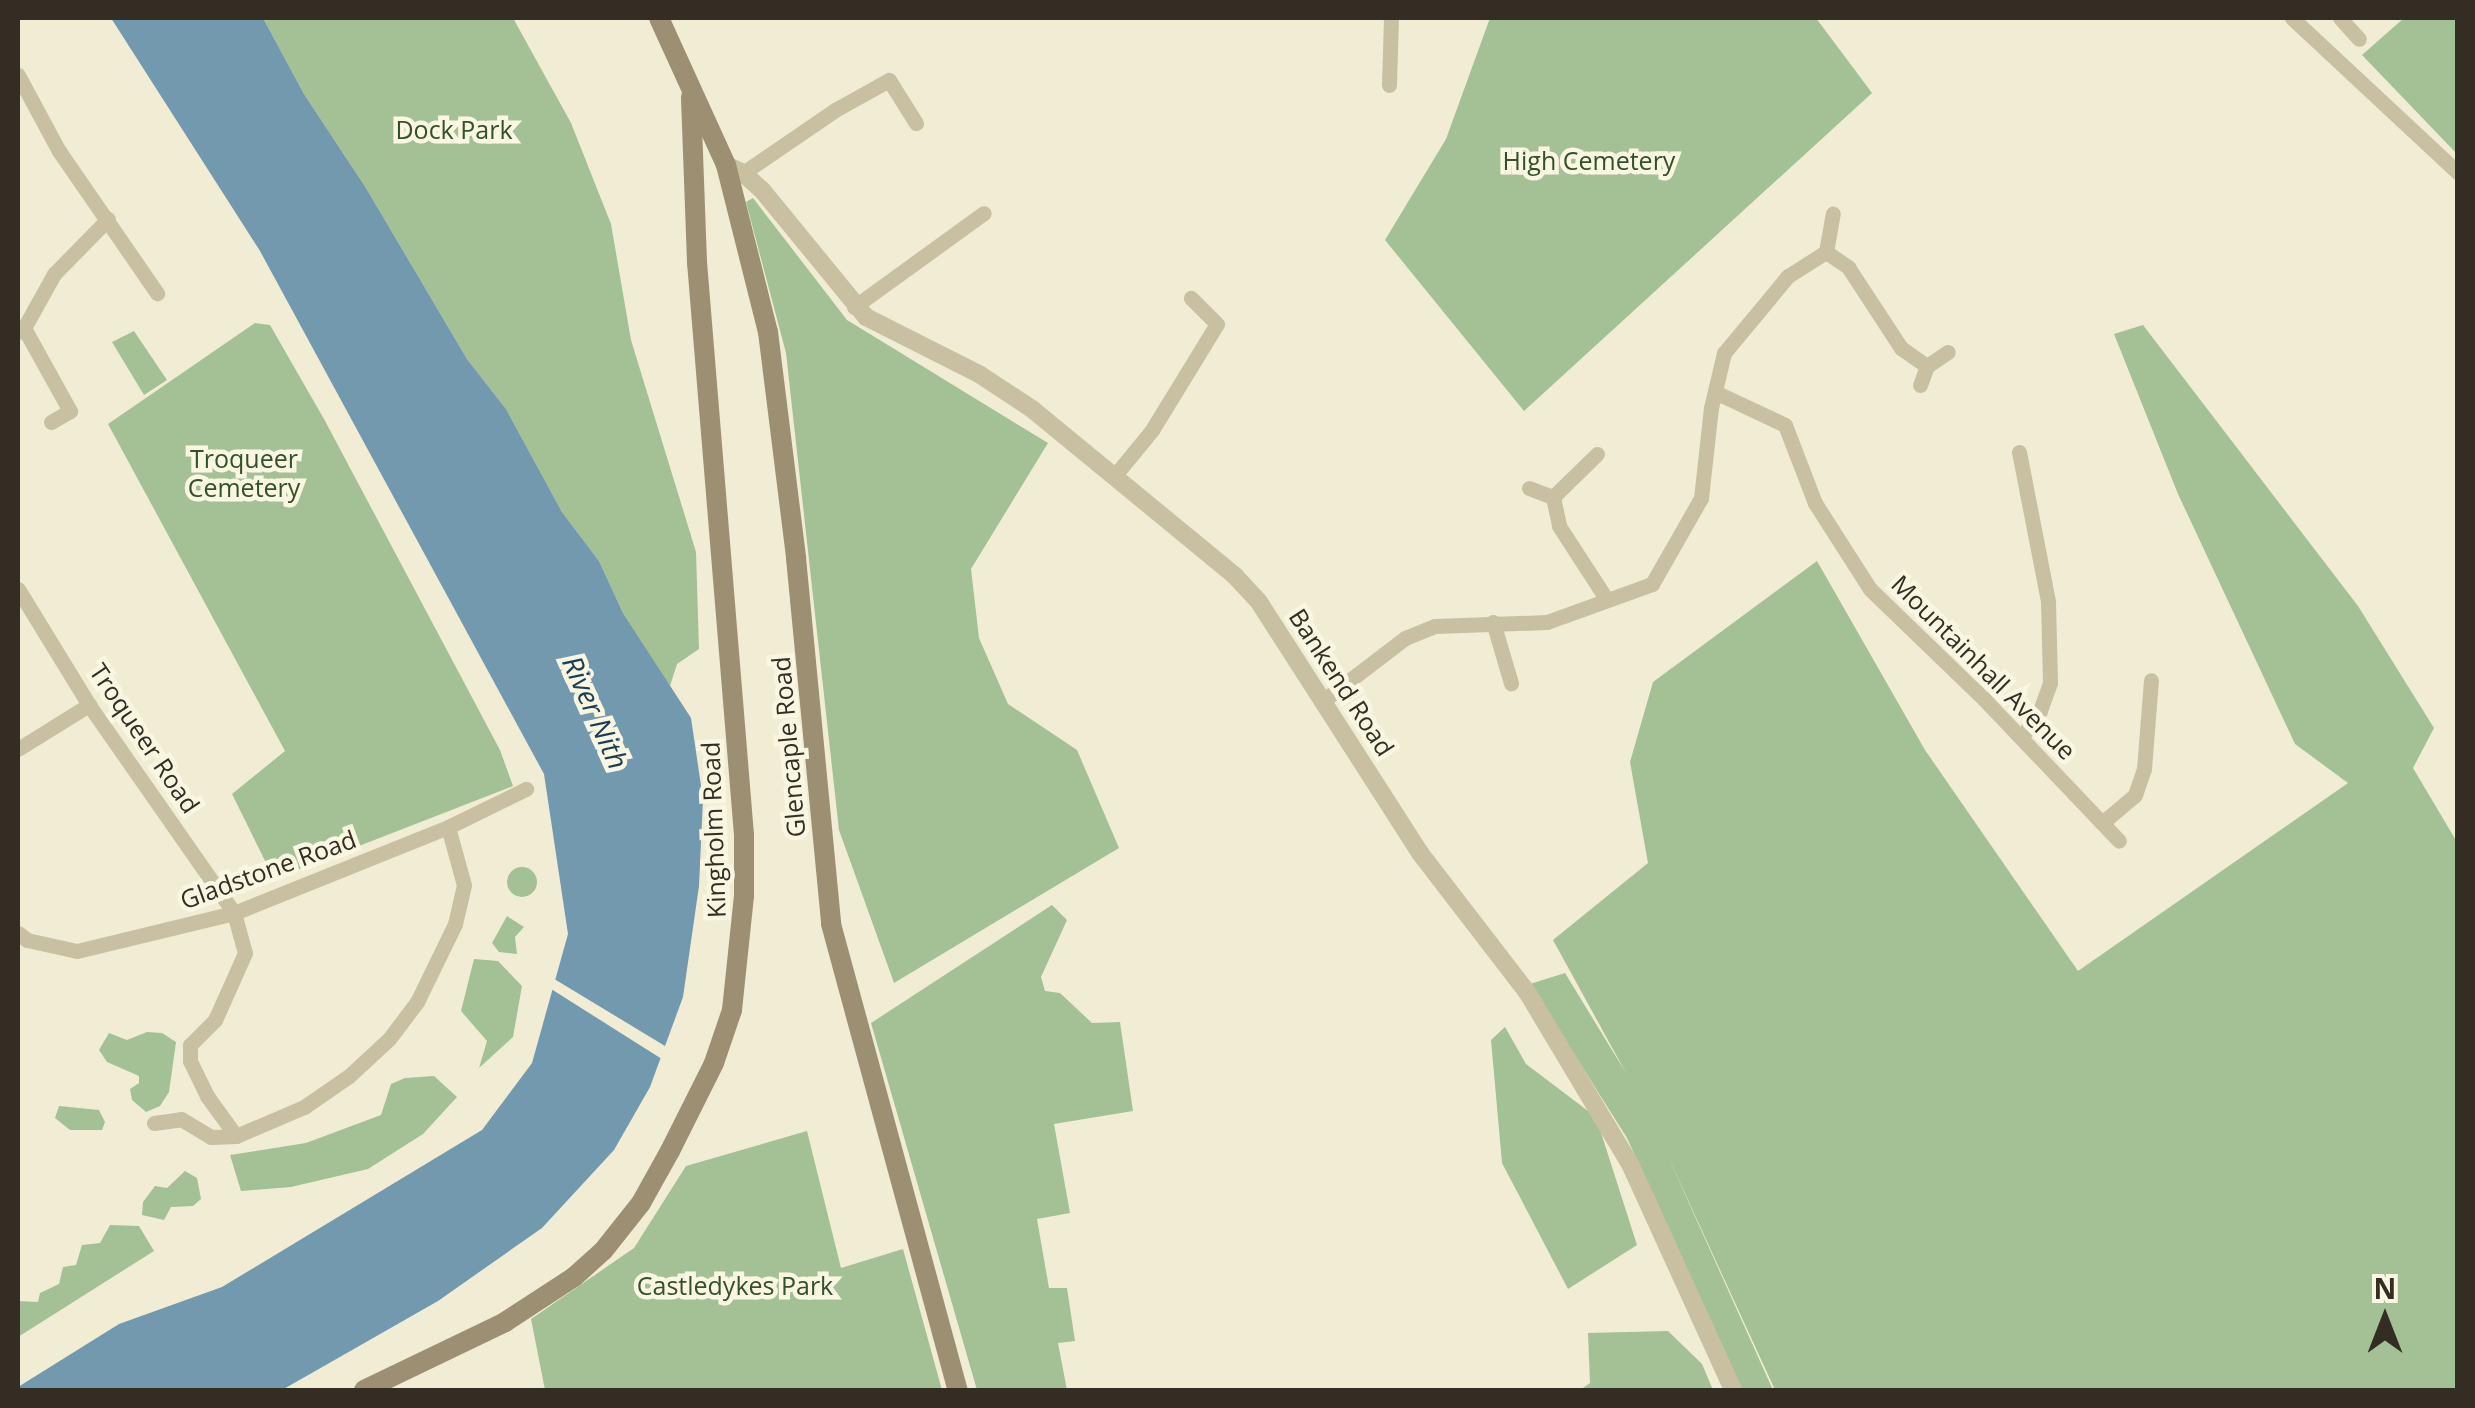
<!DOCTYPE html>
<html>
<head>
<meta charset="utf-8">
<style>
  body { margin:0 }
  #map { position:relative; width:2475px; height:1408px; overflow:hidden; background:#f1edd5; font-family:"Open Sans",sans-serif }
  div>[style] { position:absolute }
  .green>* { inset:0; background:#a4c095 }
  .round { border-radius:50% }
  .water>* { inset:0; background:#7399af }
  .pier>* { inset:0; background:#f1edd5 }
  .minor>* { height:15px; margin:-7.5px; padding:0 7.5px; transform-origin:7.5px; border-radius:7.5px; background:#c9c0a1 }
  .tertiary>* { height:18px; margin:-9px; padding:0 9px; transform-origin:9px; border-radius:9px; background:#c9c0a1 }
  .secondary>* { height:20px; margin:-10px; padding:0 10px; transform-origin:10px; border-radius:10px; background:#9d8f72 }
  span { translate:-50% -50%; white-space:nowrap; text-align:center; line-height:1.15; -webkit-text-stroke:9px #f9f6e1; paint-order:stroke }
  .park-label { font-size:25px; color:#345227 }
  .street-label { font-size:25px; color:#332d24 }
  .water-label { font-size:28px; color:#193e55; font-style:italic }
  .frame { position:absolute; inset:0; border:20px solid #332d24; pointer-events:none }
  .north { position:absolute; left:2335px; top:1268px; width:100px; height:100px; -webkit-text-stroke:8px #f9f6e1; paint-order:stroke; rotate:0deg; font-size:28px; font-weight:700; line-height:40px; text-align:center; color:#332d24 }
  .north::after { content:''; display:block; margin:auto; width:35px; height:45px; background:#332d24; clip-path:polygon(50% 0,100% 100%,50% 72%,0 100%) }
</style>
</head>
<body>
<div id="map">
  <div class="green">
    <i style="clip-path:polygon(263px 18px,513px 18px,571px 123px,611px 224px,631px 340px,696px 552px,699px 649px,677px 664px,670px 686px,623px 613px,599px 561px,562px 512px,506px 409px,467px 359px,366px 188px,304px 94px)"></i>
    <i style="clip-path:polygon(1490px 18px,1816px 18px,1872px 93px,1524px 411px,1385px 240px,1446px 139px)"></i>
    <i style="clip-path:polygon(2404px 18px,2457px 18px,2457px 154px,2362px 55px)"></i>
    <i style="clip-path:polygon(753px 198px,847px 320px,1048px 443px,971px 569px,979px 638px,1008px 704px,1077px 750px,1119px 848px,894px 983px,839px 830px,786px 353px,746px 202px)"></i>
    <i style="clip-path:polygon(255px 323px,270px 325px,324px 419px,500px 750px,513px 786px,274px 879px,232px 794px,285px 751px,108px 424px)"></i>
    <i style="clip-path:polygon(2143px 325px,2358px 606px,2434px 728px,2413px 768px,2457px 842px,2457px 1390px,1775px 1390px,1666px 1152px,1773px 1390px,1742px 1390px,1627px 1138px,1530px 984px,1565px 973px,1626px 1073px,1553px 940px,1648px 863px,1630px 762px,1653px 682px,1817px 561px,1925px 750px,2078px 971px,2348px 783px,2295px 744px,2178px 494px,2114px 334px)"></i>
    <i style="clip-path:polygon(134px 331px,167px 380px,144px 395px,112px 342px)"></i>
    <i class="round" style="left:507px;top:867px;width:30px;height:30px"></i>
    <i style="clip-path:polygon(1052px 905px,1067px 920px,1041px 977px,1045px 991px,1060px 993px,1092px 1023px,1120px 1022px,1133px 1111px,1054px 1124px,1070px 1213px,1037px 1219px,1049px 1288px,1067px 1288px,1075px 1341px,1058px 1343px,1067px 1390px,977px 1390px,871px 1023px)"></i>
    <i style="clip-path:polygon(507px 916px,524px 927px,515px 937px,517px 954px,499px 952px,492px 943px)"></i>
    <i style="clip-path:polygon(474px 959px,498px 961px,522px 986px,513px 1037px,479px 1068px,487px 1041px,461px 1011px)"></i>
    <i style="clip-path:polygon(1505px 1027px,1526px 1064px,1596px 1117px,1637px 1245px,1568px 1289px,1502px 1163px,1491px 1040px)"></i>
    <i style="clip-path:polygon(147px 1032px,162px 1033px,176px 1042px,169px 1092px,160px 1106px,146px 1112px,132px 1100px,130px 1089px,139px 1083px,139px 1076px,107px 1062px,99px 1050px,109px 1033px,127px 1040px)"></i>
    <i style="clip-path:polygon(434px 1076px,457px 1097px,423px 1134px,368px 1169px,291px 1187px,241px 1191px,230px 1155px,306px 1143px,381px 1115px,391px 1084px,405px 1078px)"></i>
    <i style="clip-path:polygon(59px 1106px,99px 1110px,105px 1122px,102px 1130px,70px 1130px,55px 1118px)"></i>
    <i style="clip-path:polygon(807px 1131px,841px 1268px,903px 1249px,942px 1390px,545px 1390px,531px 1319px,634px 1248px,686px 1166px)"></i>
    <i style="clip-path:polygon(185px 1171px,197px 1178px,201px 1199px,193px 1206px,171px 1207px,164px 1220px,142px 1215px,143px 1202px,155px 1186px,167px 1188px)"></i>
    <i style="clip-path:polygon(110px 1225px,139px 1226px,154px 1251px,18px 1337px,18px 1301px,38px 1302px,40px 1293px,59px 1284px,63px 1267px,76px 1265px,82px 1245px,100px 1243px)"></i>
    <i style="clip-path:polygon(1668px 1331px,1702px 1364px,1713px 1390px,1580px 1390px,1590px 1383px,1588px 1333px)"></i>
  </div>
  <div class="water">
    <i style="clip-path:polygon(111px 18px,263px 18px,304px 94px,366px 188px,467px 359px,506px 409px,562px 512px,599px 561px,623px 613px,691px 718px,703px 799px,699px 886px,683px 997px,650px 1087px,614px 1150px,542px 1228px,438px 1301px,282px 1390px,18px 1390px,18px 1387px,119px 1324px,222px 1287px,482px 1130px,532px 1063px,568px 934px,544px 774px,260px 251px)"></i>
  </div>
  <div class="pier">
    <i style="clip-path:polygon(551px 977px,670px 1049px,665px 1061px,548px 987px)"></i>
  </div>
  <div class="minor">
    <i style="left:2292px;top:18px;width:227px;rotate:43deg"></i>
    <i style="left:2340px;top:18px;width:28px;rotate:48deg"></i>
    <i style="left:18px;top:75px;width:86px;rotate:61.7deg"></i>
    <i style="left:59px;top:151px;width:173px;rotate:55.4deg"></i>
    <i style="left:1389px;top:85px;width:67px;rotate:-88.3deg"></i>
    <i style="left:743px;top:173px;width:112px;rotate:-34.4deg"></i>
    <i style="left:835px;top:110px;width:62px;rotate:-29.1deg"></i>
    <i style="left:889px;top:80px;width:51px;rotate:57.9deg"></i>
    <i style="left:1826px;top:252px;width:27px;rotate:34deg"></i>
    <i style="left:1848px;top:267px;width:97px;rotate:56.8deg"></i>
    <i style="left:1901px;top:348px;width:32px;rotate:35deg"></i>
    <i style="left:854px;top:307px;width:160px;rotate:-35.9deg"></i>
    <i style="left:24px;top:328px;width:62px;rotate:-60.9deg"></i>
    <i style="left:54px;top:274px;width:77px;rotate:-45.5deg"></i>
    <i style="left:18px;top:332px;width:7px;rotate:-34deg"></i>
    <i style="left:24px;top:328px;width:95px;rotate:61deg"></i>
    <i style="left:70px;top:411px;width:22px;rotate:150deg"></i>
    <i style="left:1920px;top:385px;width:20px;rotate:-70deg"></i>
    <i style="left:1927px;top:366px;width:25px;rotate:-34deg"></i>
    <i style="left:1715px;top:392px;width:77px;rotate:25.2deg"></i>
    <i style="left:1785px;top:425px;width:84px;rotate:69deg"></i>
    <i style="left:1815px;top:503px;width:102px;rotate:57.4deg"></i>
    <i style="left:1870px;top:589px;width:157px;rotate:44deg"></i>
    <i style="left:1983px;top:698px;width:197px;rotate:46.4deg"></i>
    <i style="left:2019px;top:452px;width:152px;rotate:79deg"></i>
    <i style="left:2048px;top:601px;width:82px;rotate:88.6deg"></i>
    <i style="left:2050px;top:683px;width:30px;rotate:110deg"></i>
    <i style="left:2040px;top:711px;width:33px;rotate:125deg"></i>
    <i style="left:1597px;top:454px;width:62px;rotate:135.7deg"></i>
    <i style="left:1553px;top:497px;width:30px;rotate:78deg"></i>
    <i style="left:1559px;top:526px;width:88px;rotate:57deg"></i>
    <i style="left:1116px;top:474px;width:57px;rotate:-50.7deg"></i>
    <i style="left:1152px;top:430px;width:124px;rotate:-58.5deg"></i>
    <i style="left:1217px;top:324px;width:37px;rotate:-135deg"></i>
    <i style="left:1529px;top:488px;width:26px;rotate:21deg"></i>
    <i style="left:18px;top:589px;width:136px;rotate:58.5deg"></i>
    <i style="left:89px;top:705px;width:254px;rotate:55.1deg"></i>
    <i style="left:234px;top:913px;width:41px;rotate:74.6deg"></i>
    <i style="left:245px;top:953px;width:73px;rotate:114.1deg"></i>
    <i style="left:215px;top:1020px;width:35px;rotate:135deg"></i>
    <i style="left:190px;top:1045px;width:16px;rotate:90deg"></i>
    <i style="left:190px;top:1061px;width:39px;rotate:64deg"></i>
    <i style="left:207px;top:1096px;width:49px;rotate:54.1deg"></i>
    <i style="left:1493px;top:622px;width:64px;rotate:73.6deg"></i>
    <i style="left:1324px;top:700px;width:102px;rotate:-37.4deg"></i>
    <i style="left:1405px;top:638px;width:32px;rotate:-22deg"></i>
    <i style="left:1435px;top:626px;width:112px;rotate:-2deg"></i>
    <i style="left:1547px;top:622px;width:112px;rotate:-19.9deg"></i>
    <i style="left:1652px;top:584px;width:99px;rotate:-60.3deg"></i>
    <i style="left:1701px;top:498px;width:91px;rotate:-83.7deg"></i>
    <i style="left:1711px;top:408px;width:57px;rotate:-76.7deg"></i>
    <i style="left:1724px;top:353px;width:100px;rotate:-50.3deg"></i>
    <i style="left:1788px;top:276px;width:45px;rotate:-32.3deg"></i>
    <i style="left:1826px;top:252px;width:39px;rotate:-80deg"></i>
    <i style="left:18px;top:749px;width:84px;rotate:-31.8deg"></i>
    <i style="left:2102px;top:823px;width:43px;rotate:-40.3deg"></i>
    <i style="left:2135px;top:795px;width:28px;rotate:-71deg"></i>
    <i style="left:2144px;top:769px;width:89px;rotate:-85.5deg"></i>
    <i style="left:18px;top:933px;width:11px;rotate:38deg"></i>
    <i style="left:27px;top:940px;width:51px;rotate:12.4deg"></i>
    <i style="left:77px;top:951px;width:162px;rotate:-13.6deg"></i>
    <i style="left:234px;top:913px;width:231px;rotate:-21.9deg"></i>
    <i style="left:448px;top:827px;width:87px;rotate:-26deg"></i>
    <i style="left:154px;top:1123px;width:27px;rotate:-8deg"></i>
    <i style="left:181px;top:1119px;width:35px;rotate:31deg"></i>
    <i style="left:211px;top:1137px;width:25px;rotate:-2deg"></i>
    <i style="left:236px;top:1136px;width:74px;rotate:-23.1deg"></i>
    <i style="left:304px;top:1107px;width:55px;rotate:-34.6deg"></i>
    <i style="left:349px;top:1076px;width:54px;rotate:-42.8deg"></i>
    <i style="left:389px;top:1039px;width:46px;rotate:-52.9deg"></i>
    <i style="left:417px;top:1002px;width:87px;rotate:-64deg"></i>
    <i style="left:455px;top:924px;width:40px;rotate:-77deg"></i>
    <i style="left:464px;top:885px;width:60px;rotate:-105.4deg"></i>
  </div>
  <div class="tertiary">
    <i style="left:726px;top:165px;width:19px;rotate:25deg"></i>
    <i style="left:743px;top:173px;width:25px;rotate:42deg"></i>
    <i style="left:762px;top:190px;width:164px;rotate:50.7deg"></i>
    <i style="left:866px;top:317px;width:127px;rotate:26.8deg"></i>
    <i style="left:979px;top:374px;width:64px;rotate:33.4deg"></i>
    <i style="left:1032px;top:409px;width:263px;rotate:39.4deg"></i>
    <i style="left:1235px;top:576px;width:35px;rotate:47deg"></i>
    <i style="left:1259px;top:602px;width:298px;rotate:57.3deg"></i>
    <i style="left:1420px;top:853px;width:175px;rotate:52.4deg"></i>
    <i style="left:1527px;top:992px;width:203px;rotate:59.1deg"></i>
    <i style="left:1631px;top:1166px;width:246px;rotate:65.5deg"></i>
  </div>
  <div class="secondary">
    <i style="left:659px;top:18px;width:162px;rotate:65.5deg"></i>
    <i style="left:726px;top:165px;width:172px;rotate:75.9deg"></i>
    <i style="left:768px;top:332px;width:228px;rotate:82.9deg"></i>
    <i style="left:796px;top:558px;width:368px;rotate:84.5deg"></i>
    <i style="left:831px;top:924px;width:483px;rotate:74.8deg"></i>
    <i style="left:364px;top:1390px;width:157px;rotate:-25.7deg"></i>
    <i style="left:505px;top:1322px;width:82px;rotate:-33.1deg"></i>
    <i style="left:574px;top:1277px;width:39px;rotate:-42deg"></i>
    <i style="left:603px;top:1251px;width:61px;rotate:-51.6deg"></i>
    <i style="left:641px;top:1203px;width:60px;rotate:-60.9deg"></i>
    <i style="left:670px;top:1151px;width:98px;rotate:-63.4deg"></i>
    <i style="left:714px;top:1063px;width:56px;rotate:-71.2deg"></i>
    <i style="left:732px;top:1010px;width:115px;rotate:-84deg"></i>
    <i style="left:744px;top:896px;width:61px;rotate:-90deg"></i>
    <i style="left:744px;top:835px;width:575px;rotate:-94.69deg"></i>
    <i style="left:697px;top:262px;width:165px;rotate:-92.1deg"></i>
  </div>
  <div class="park-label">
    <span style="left:454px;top:129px">Dock Park</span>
    <span style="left:1589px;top:160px">High Cemetery</span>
    <span style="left:244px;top:473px">Troqueer<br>Cemetery</span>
    <span style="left:735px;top:1285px">Castledykes Park</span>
  </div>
  <div class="street-label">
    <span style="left:1984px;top:667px;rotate:45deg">Mountainhall Avenue</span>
    <span style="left:1342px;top:682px;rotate:57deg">Bankend Road</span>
    <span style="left:145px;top:738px;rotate:56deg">Troqueer Road</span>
    <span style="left:788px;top:747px;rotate:-95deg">Glencaple Road</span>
    <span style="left:713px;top:830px;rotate:-92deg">Kingholm Road</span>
    <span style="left:268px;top:869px;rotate:-20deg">Gladstone Road</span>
  </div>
  <div class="water-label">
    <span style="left:596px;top:712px;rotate:66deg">River Nith</span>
  </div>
  <div class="frame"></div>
  <div class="north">N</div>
</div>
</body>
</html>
